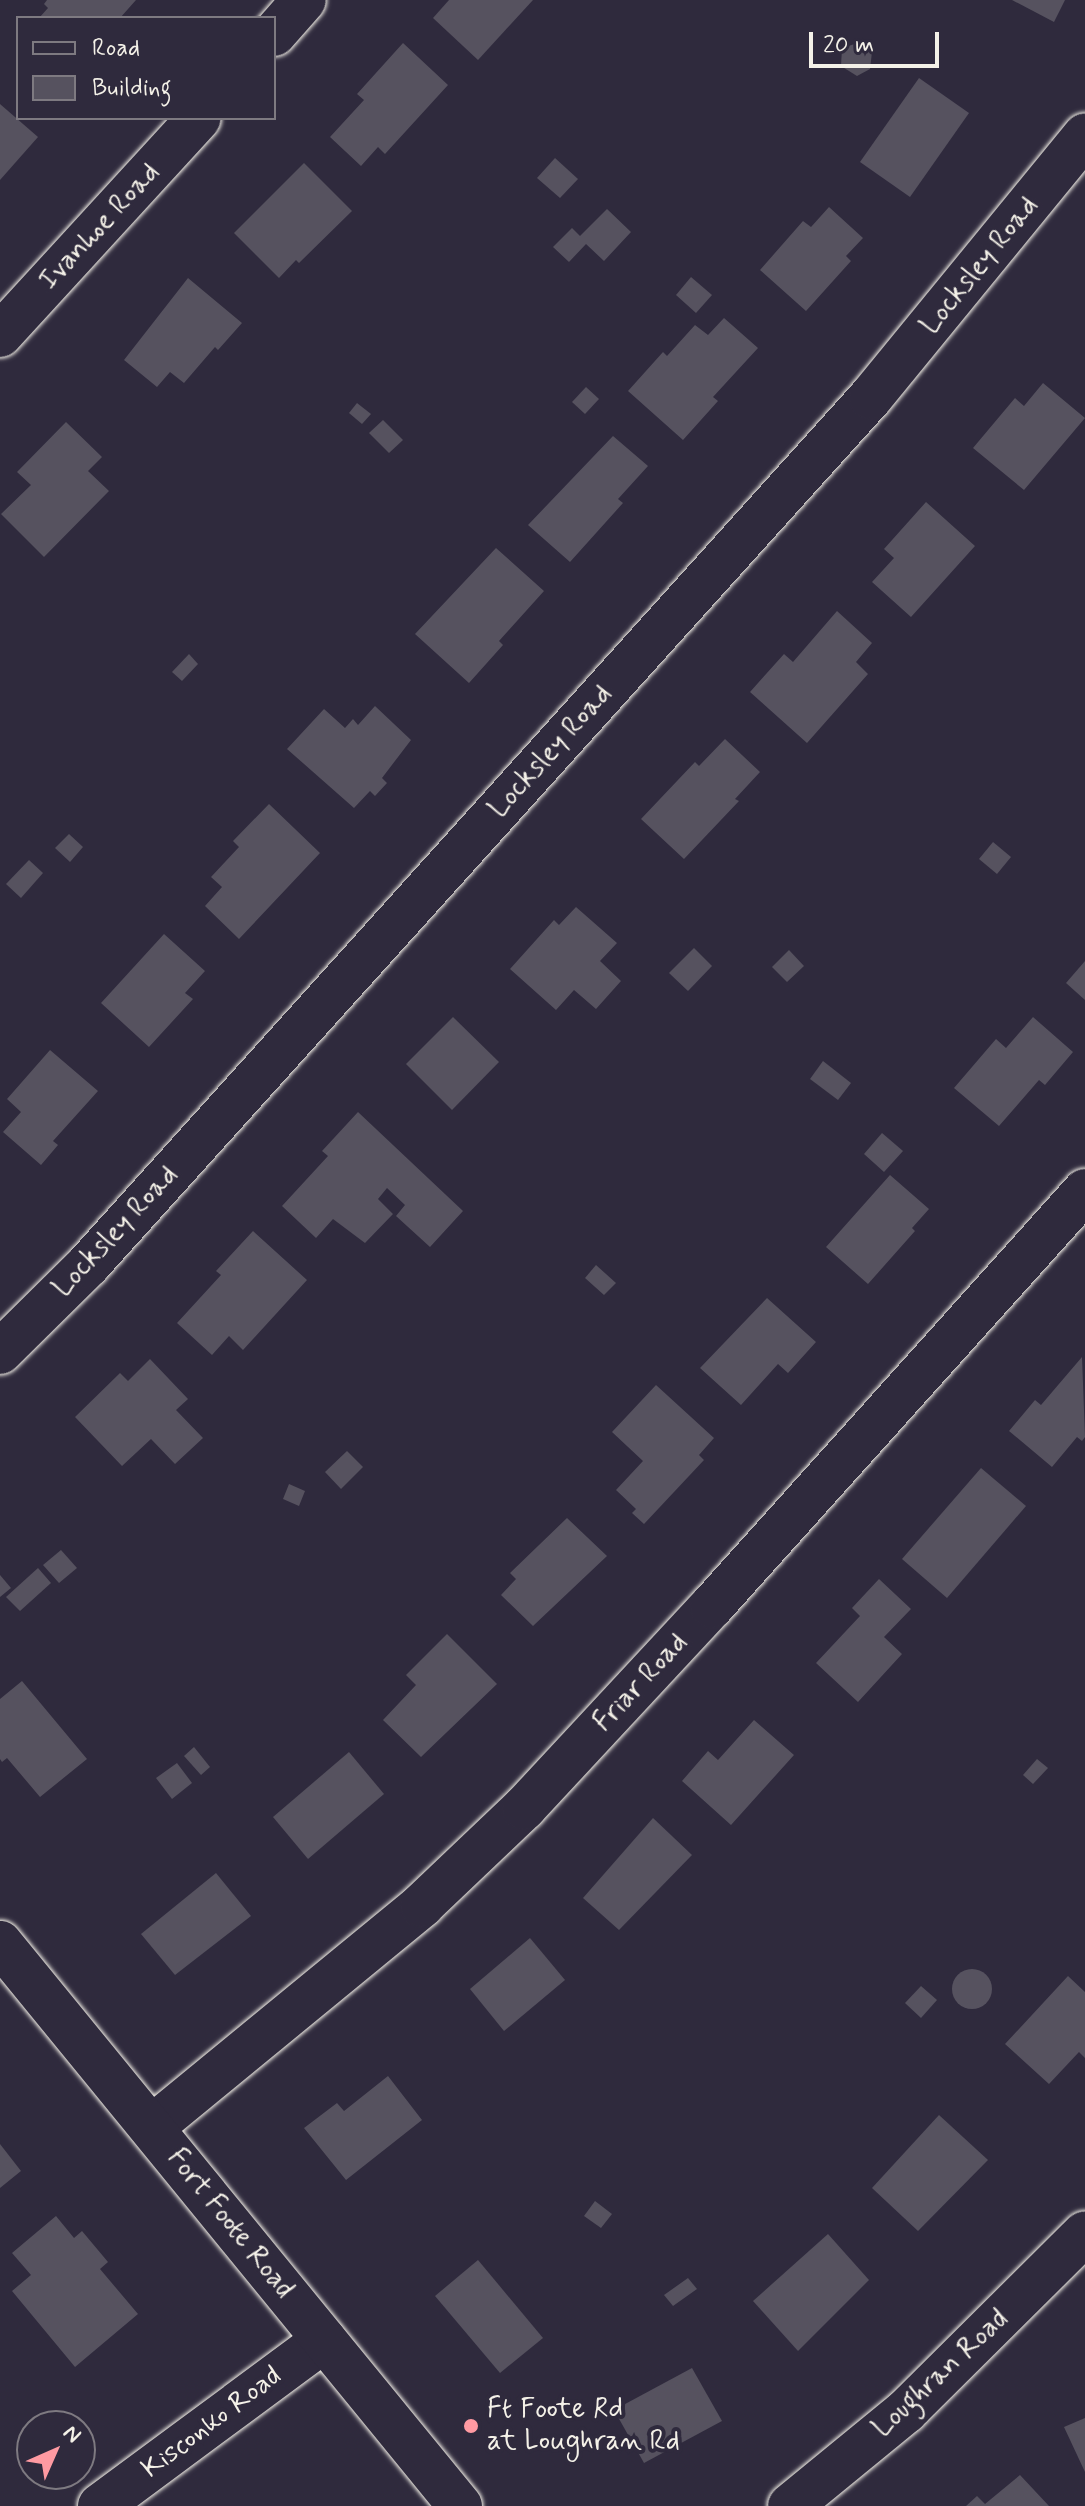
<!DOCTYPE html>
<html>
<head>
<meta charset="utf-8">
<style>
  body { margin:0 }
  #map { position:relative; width:1085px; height:2506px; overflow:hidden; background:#2f2a3d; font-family:Mynerve,sans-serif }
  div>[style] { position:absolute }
  .building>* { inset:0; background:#56525f }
  .round { border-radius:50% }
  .roads { filter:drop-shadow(0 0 2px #f4f1e8) drop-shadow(0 0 2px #f4f1e8) }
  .street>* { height:44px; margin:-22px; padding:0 22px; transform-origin:22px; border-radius:22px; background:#2f2a3d }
  .secondary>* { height:44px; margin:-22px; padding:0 22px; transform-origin:22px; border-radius:22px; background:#2f2a3d }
  .dots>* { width:22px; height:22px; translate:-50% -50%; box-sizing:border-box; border:4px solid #2f2a3d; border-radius:50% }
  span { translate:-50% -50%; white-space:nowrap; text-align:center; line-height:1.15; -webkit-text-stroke:8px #2f2a3d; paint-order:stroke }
  .street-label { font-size:28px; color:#f4f1e8 }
  .poi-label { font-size:28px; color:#f4f1e8 }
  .left { translate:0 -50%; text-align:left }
  .legend { position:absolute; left:16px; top:16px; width:260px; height:104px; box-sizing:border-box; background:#2f2a3d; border:2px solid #7e7a81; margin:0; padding:10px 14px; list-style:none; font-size:24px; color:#f4f1e8 }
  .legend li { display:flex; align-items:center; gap:16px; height:40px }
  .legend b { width:40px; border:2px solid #7e7a81 }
  .north { position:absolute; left:16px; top:2410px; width:80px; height:80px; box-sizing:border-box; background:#2f2a3d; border:2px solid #7e7a81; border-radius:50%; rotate:45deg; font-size:22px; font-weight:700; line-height:32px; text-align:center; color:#f4f1e8 }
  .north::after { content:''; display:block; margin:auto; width:28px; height:36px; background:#ff9aa2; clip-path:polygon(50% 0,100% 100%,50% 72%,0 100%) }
  .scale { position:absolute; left:809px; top:32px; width:130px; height:36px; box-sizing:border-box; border:4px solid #f4f1e8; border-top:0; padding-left:10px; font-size:24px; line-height:28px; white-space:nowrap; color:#f4f1e8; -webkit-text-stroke:6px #2f2a3d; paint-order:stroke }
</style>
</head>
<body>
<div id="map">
  <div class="building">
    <i style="clip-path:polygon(47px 0,136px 0,120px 18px,39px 18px,48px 8px,44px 4px)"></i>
    <i style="clip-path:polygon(449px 0,533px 0,478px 60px,433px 18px)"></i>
    <i style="clip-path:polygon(1012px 0,1065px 0,1054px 22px)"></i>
    <i style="clip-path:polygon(861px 42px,872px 52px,870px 69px,857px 76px,841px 66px,842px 48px)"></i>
    <i style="clip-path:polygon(403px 43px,448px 85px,385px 154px,378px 147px,361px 166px,330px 137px,364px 100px,357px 94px)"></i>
    <i style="clip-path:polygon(919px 78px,969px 113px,910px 197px,860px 162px)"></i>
    <i style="clip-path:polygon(0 104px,38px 137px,0 180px)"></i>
    <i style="clip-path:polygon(555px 158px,578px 179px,560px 198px,537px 178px)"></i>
    <i style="clip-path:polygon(304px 163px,352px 211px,299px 263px,296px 260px,279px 278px,234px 233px)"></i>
    <i style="clip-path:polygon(829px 207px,863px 238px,846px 256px,851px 261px,806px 311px,760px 270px,803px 221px,811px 227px)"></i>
    <i style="clip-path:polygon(607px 209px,631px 232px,604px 261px,586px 244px,569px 262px,553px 247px,572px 228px,580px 236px)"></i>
    <i style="clip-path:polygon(691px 277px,712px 295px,696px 313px,676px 295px)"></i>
    <i style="clip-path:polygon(188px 278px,242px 323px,218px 350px,215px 347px,184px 383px,170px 372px,157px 387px,124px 360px)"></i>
    <i style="clip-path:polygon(724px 318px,758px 348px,713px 397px,718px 401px,683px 440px,628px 391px,663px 352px,667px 356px,695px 325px,708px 335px)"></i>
    <i style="clip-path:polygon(1043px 383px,1085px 418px,1024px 490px,973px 448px,1015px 398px,1024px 406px)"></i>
    <i style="clip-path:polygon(586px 387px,599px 399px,585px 414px,572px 402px)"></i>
    <i style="clip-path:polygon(357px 403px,371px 414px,362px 424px,349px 413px)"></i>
    <i style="clip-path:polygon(383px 420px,403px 440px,389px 453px,369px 433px)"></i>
    <i style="clip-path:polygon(66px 422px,102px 457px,88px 471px,109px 491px,44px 557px,1px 514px,31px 485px,17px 472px)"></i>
    <i style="clip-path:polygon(613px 436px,648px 466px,618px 499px,623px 503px,570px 562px,528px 525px)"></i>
    <i style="clip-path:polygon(926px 502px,975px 546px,911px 617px,872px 582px,894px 558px,884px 549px)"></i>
    <i style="clip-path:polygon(496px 548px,544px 591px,499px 641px,503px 645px,469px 683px,415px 634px)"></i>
    <i style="clip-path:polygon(837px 611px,872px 643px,856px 662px,868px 674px,807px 743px,750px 692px,784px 654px,793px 662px)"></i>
    <i style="clip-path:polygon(189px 654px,198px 664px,182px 681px,172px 672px)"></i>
    <i style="clip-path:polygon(375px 706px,411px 740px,382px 778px,387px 783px,375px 796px,370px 791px,354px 808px,287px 749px,324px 709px,345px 728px,353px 719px,358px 725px)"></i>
    <i style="clip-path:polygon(725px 739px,760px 772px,735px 799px,739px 801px,684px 859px,641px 819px,695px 762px,699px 766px)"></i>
    <i style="clip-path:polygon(269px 804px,320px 853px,239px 939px,205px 906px,222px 887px,211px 877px,239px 847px,233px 841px)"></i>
    <i style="clip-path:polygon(69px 834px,83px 847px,70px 862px,55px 848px)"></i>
    <i style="clip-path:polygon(993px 842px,1011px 857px,997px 874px,979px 859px)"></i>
    <i style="clip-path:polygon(29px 860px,43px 873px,21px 898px,6px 884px)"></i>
    <i style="clip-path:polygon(576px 907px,617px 943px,600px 961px,621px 981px,596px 1009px,574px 990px,556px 1010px,510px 969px,554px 920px,559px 925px)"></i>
    <i style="clip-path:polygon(164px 934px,205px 971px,185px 993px,193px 999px,149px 1047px,101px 1003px)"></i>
    <i style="clip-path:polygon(694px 948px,712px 966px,688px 991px,669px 973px)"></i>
    <i style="clip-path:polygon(789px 950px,804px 966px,787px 982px,772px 967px)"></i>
    <i style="clip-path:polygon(1085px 961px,1085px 1000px,1066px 983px)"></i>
    <i style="clip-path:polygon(453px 1017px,499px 1062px,452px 1110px,406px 1064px)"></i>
    <i style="clip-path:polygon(1033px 1017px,1073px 1052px,1045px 1085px,1039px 1080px,999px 1126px,954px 1088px,996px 1039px,1006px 1048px)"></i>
    <i style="clip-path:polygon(50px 1050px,98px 1091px,53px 1141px,58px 1145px,41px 1165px,3px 1132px,21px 1112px,7px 1099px)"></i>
    <i style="clip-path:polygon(823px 1061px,851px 1083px,838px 1100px,810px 1079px)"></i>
    <i style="clip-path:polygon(358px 1112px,463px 1211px,430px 1247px,396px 1216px,405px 1205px,387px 1188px,378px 1199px,393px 1214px,365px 1243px,333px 1219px,316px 1238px,282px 1206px,328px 1156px,322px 1151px)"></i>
    <i style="clip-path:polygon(882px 1133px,903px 1151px,884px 1172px,864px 1154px)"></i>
    <i style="clip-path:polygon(890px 1175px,929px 1209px,912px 1228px,915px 1231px,868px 1284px,826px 1247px)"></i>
    <i style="clip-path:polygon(253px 1231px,307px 1280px,243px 1350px,229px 1336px,212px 1355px,177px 1323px,221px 1275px,216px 1271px)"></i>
    <i style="clip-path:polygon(596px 1265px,616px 1283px,604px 1295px,585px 1278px)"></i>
    <i style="clip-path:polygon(767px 1298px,816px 1342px,788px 1373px,778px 1364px,741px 1405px,700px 1368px)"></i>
    <i style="clip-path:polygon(1082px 1357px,1085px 1437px,1082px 1441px,1077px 1437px,1052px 1467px,1009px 1431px,1035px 1400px,1041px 1405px)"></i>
    <i style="clip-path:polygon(150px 1359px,188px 1399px,176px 1410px,203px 1438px,175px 1464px,151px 1439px,122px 1466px,75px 1417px,120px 1373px,128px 1381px)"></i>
    <i style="clip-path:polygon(656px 1385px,714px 1438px,699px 1455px,704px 1460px,644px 1524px,632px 1513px,636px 1509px,616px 1490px,643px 1461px,612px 1432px)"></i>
    <i style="clip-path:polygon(347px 1451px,363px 1467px,341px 1489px,325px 1472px)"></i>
    <i style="clip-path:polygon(981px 1468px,1026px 1506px,947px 1598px,902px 1559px)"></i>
    <i style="clip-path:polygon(289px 1484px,305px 1491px,299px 1506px,283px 1499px)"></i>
    <i style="clip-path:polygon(567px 1518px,607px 1556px,533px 1626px,501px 1595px,516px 1579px,510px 1573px)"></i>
    <i style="clip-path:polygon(61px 1550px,77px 1568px,59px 1583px,43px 1565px)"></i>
    <i style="clip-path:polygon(38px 1568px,51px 1583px,20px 1611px,6px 1597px)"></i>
    <i style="clip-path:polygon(0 1575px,11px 1588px,0 1597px)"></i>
    <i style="clip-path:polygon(879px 1579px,911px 1609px,884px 1637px,902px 1654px,858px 1702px,816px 1663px,860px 1616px,852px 1608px)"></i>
    <i style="clip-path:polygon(447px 1634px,497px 1684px,421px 1757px,383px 1720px,416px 1685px,406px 1675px)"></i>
    <i style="clip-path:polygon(22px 1681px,87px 1759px,40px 1797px,7px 1758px,2px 1762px,0 1759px,0 1699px)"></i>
    <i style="clip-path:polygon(754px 1720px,794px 1755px,731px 1825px,682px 1781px,708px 1751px,718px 1760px)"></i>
    <i style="clip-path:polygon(194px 1747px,210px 1767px,201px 1775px,184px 1756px)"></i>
    <i style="clip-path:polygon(349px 1752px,384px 1794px,308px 1859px,273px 1817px)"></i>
    <i style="clip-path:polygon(1037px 1759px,1048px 1768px,1033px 1784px,1023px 1775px)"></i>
    <i style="clip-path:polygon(177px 1763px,192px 1783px,172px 1799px,156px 1778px)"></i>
    <i style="clip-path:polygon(653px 1818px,692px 1855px,619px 1930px,583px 1898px)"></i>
    <i style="clip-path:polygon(216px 1873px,251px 1916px,175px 1975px,141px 1934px)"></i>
    <i style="clip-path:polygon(530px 1938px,565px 1980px,504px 2031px,470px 1989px)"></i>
    <i class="round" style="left:952px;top:1969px;width:40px;height:40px"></i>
    <i style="clip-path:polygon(1068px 1976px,1085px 1992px,1085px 2058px,1079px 2052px,1049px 2084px,1005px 2044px)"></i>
    <i style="clip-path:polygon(921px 1986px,937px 2000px,921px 2018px,905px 2003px)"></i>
    <i style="clip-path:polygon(388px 2076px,422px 2120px,346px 2180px,304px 2128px,337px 2103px,344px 2111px)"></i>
    <i style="clip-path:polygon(939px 2115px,988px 2160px,918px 2231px,872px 2188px)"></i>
    <i style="clip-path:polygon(0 2144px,21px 2171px,0 2188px)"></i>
    <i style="clip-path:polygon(595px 2201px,612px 2214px,601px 2228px,584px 2216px)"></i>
    <i style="clip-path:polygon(56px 2216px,74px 2238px,82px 2231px,108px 2262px,100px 2269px,138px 2314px,75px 2367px,12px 2291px,31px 2275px,12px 2253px)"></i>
    <i style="clip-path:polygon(828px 2234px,869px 2280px,798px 2351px,753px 2301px)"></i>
    <i style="clip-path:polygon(478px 2260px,543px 2338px,500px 2373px,435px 2296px)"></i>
    <i style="clip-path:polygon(688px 2278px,697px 2289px,673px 2306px,664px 2295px)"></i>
    <i style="clip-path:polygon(692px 2368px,722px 2421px,644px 2463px,614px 2410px)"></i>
    <i style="clip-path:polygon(1085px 2418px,1085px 2472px,1064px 2427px)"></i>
    <i style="clip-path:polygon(1020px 2475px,1049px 2506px,966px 2506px,977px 2496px,985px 2504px)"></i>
  </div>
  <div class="roads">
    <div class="street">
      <i style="left:274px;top:34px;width:45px;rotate:-48.6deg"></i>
      <i style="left:0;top:335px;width:294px;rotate:-47.5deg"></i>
      <i style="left:0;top:1352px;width:124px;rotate:-44.7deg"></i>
      <i style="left:88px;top:1265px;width:1169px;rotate:-47.95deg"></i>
      <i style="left:871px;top:397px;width:338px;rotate:-50.7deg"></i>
      <i style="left:152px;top:2127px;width:350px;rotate:-39.4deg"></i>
      <i style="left:422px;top:1905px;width:141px;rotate:-43.6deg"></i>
      <i style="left:524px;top:1808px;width:276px;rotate:-47.1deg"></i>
      <i style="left:712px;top:1606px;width:558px;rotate:-48.05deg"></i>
      <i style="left:100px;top:2506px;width:279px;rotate:-36.5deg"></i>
    </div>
    <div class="secondary">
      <i style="left:0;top:1943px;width:727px;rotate:50.75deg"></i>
      <i style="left:790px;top:2506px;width:150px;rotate:-39.3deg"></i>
      <i style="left:906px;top:2411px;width:252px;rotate:-44.8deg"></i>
    </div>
  </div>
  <div class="dots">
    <i style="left:471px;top:2426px;background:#ff9aa2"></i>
  </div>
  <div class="street-label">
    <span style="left:100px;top:227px;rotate:-47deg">Ivanhoe Road</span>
    <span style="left:980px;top:266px;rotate:-51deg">Locksley Road</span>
    <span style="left:551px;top:752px;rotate:-48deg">Locksley Road</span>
    <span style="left:116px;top:1232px;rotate:-47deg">Locksley Road</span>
    <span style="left:641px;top:1683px;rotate:-47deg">Friar Road</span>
    <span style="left:230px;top:2224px;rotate:51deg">Fort Foote Road</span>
    <span style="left:941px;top:2374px;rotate:-43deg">Loughran Road</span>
    <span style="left:212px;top:2423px;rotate:-37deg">Kisconko Road</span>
  </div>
  <div class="poi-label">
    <span class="left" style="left:487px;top:2426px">Ft Foote Rd<br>at Loughran Rd</span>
  </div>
  <ul class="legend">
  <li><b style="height:10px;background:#2f2a3d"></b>Road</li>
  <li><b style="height:22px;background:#56525f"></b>Building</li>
  </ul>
  <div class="north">N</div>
  <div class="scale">20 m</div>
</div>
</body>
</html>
